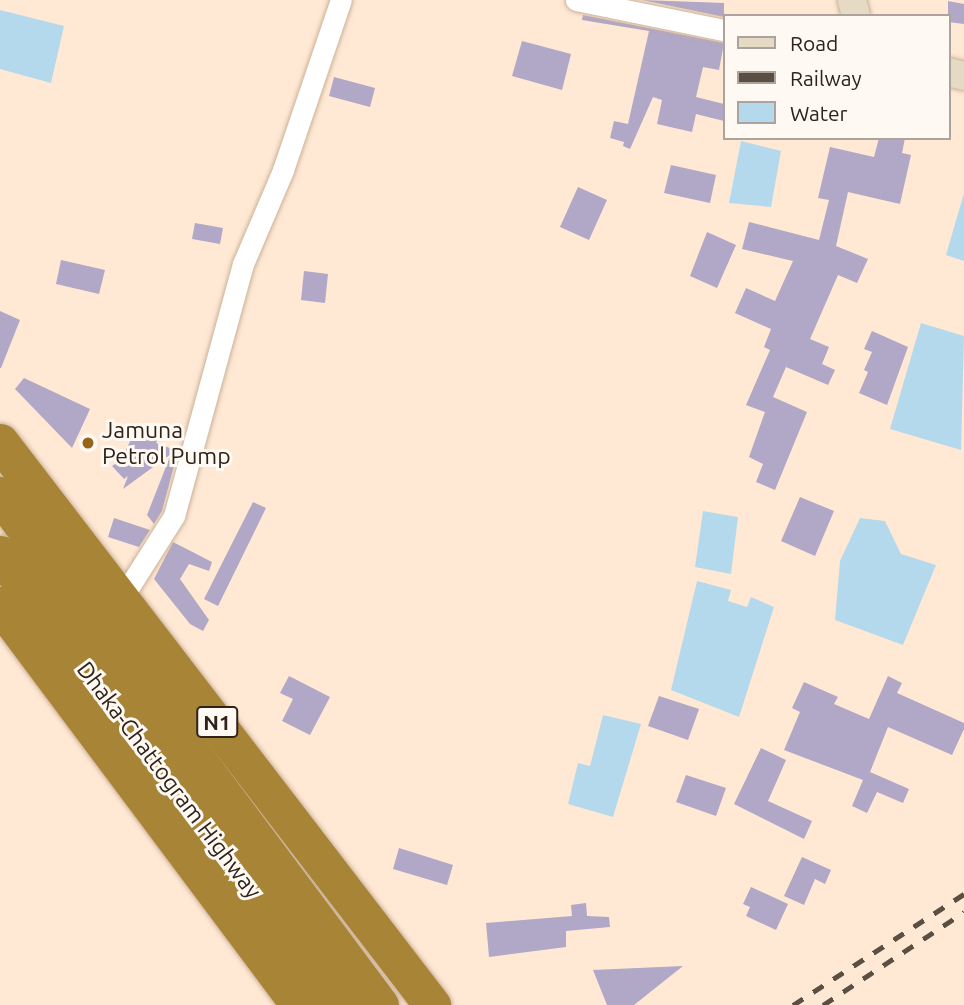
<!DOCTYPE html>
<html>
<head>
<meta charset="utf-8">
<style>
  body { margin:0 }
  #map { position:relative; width:964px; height:1005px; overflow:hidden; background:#ffe9d4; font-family:Ubuntu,sans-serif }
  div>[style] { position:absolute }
  .water>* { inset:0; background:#b5d9ec }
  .building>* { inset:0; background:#b1a7c6 }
  .roads { filter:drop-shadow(0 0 2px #cbb198) drop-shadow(0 0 2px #cbb198) }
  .street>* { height:21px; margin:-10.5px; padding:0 10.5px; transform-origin:10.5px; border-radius:10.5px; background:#fff }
  .secondary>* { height:28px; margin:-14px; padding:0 14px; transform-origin:14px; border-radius:14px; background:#e5dac3 }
  .highway>* { height:37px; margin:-18.5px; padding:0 18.5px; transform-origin:18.5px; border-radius:18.5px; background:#a88436 }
  .rail>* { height:5px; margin-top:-2.5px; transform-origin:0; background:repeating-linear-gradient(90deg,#5b4e42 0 12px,transparent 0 24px) }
  .dots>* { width:19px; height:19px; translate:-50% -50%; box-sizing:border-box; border:4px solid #fff9f4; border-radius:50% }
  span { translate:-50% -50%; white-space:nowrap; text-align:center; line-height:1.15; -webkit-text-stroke:6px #fff9f4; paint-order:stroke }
  .shield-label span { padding:2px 5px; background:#fff9f4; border:2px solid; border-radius:5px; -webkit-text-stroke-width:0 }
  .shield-label { font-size:21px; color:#2d2319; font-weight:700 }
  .poi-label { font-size:23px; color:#2d2319 }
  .left { translate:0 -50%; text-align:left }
  .street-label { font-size:23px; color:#2d2319 }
  .legend { position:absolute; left:723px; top:14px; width:228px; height:126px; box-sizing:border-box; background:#fff9f4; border:2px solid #aba39c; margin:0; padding:9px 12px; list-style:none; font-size:21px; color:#2d2319 }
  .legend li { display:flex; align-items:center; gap:14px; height:35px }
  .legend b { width:35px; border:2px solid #aba39c }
</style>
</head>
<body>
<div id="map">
  <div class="water">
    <i style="clip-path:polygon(0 10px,64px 26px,51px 83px,0 69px)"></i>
    <i style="clip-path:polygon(741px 141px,781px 151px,771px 207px,729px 203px)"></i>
    <i style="clip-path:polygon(964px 193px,964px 261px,946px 255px)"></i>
    <i style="clip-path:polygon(921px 323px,964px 336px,961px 450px,890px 429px)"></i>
    <i style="clip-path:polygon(703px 511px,738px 517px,731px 574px,695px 567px)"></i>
    <i style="clip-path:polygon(860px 518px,885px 521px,901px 554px,936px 565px,903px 645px,835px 620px,840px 561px)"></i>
    <i style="clip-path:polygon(697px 581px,731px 590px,728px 601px,747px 607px,751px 597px,774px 607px,739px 717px,671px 690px)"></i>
    <i style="clip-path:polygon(603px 715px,641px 724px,613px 817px,568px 804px,578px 763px,590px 766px)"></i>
  </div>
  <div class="building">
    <i style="clip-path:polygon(642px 0,724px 3px,724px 17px)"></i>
    <i style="clip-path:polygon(948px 1px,964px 4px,964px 24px,948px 22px)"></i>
    <i style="clip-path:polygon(583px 15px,724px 43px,719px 70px,703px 67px,696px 97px,724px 104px,724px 121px,696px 114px,692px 132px,657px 124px,662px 100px,653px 97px,630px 149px,623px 146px,624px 142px,610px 138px,614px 121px,628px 124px,649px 31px,582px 20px)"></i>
    <i style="clip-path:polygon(522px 41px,571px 54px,562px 90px,512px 76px)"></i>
    <i style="clip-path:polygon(334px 77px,375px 88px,370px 107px,329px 96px)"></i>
    <i style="clip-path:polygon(879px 138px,905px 138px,902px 153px,911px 155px,900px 204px,848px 192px,836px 246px,868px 259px,857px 283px,838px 275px,810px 339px,829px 347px,822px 364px,835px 370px,828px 385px,786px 367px,773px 397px,807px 412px,775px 490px,756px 482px,763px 464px,749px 457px,765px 412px,746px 405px,770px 350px,764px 347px,771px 329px,735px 313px,746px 288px,775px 301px,793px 261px,742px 249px,749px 222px,819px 240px,829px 200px,818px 198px,830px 147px,874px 157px)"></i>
    <i style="clip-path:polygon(671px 165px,716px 175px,710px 203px,664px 193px)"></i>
    <i style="clip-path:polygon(578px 187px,607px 200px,589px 240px,560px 227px)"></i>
    <i style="clip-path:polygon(195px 223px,223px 228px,220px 244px,192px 239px)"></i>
    <i style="clip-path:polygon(707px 232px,736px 245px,717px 288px,690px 276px)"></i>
    <i style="clip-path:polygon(61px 260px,105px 270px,99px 294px,56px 284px)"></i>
    <i style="clip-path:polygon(304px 271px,328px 274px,325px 303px,301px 300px)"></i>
    <i style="clip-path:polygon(0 311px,20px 320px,1px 368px,0 368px)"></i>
    <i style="clip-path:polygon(872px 331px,908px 347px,887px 405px,859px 393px,868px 372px,864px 370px,872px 352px,864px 349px)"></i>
    <i style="clip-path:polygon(24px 378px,90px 409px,72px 448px,15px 389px)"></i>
    <i style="clip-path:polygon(138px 425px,160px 436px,156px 443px,178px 451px,162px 511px,154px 524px,147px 515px,171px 454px,123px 489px,128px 476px,124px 479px,112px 466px,121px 460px)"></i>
    <i style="clip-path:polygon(800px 497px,834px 511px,815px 556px,781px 541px)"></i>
    <i style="clip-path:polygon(253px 502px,266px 508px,218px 606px,204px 599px)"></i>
    <i style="clip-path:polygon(114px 518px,150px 530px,139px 547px,108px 537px)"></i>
    <i style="clip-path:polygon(173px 542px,212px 562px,209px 571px,189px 564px,180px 579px,209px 620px,203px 631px,190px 624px,154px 579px)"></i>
    <i style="clip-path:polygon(289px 676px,330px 697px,310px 735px,282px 721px,293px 699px,280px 693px)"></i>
    <i style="clip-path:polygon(888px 676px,902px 683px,897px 693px,964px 723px,964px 729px,952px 755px,888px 727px,870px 772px,909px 789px,903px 803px,877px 792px,867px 813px,852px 806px,863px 780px,784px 750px,800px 712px,792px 708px,804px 682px,838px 697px,834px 704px,869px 719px)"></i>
    <i style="clip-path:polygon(659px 696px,699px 709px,688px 740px,648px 726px)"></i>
    <i style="clip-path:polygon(761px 748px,786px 760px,768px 801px,812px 821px,804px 839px,734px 804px)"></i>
    <i style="clip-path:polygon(686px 775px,726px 788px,716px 816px,676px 802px)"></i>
    <i style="clip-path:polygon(399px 848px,453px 865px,447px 885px,393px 869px)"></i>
    <i style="clip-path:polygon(802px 857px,831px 870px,825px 884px,815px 879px,804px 905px,784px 896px)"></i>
    <i style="clip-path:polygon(751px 887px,788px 904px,776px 930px,746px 916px,750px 907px,743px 904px)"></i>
    <i style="clip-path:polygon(586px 903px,587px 916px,609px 917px,610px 927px,566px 931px,566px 947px,489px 957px,486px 923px,572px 916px,571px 905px)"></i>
    <i style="clip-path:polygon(683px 966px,634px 1005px,607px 1005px,593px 970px)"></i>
  </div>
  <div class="roads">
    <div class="street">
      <i style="left:576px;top:0;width:151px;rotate:11.5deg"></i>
      <i style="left:122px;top:598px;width:97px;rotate:-57.6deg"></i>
      <i style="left:174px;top:516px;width:261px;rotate:-74.7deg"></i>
      <i style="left:243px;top:264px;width:102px;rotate:-66.9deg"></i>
      <i style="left:283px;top:170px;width:180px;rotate:-71.2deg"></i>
    </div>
    <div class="secondary">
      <i style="left:852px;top:0;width:16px;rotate:76deg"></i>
      <i style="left:948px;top:72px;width:16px;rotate:14deg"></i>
    </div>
    <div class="highway">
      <i style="left:0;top:442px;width:710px;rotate:52.5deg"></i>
      <i style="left:0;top:495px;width:636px;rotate:53.31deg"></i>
      <i style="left:0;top:554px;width:564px;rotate:53.15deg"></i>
      <i style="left:0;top:605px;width:499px;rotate:53.2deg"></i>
    </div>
  </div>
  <div class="rail">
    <i style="left:793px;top:1005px;width:204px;rotate:-33deg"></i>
    <i style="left:823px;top:1005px;width:169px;rotate:-33.4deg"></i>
  </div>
  <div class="dots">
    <i style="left:88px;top:443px;background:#98631b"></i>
  </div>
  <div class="shield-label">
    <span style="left:217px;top:722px">N1</span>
  </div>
  <div class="poi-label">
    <span class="left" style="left:102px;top:443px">Jamuna<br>Petrol Pump</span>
  </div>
  <div class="street-label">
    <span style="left:169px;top:780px;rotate:53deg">Dhaka-Chattogram Highway</span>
  </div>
  <ul class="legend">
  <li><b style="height:9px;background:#e5dac3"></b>Road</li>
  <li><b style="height:9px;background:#5b4e42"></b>Railway</li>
  <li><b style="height:19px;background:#b5d9ec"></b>Water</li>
  </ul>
</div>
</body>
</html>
